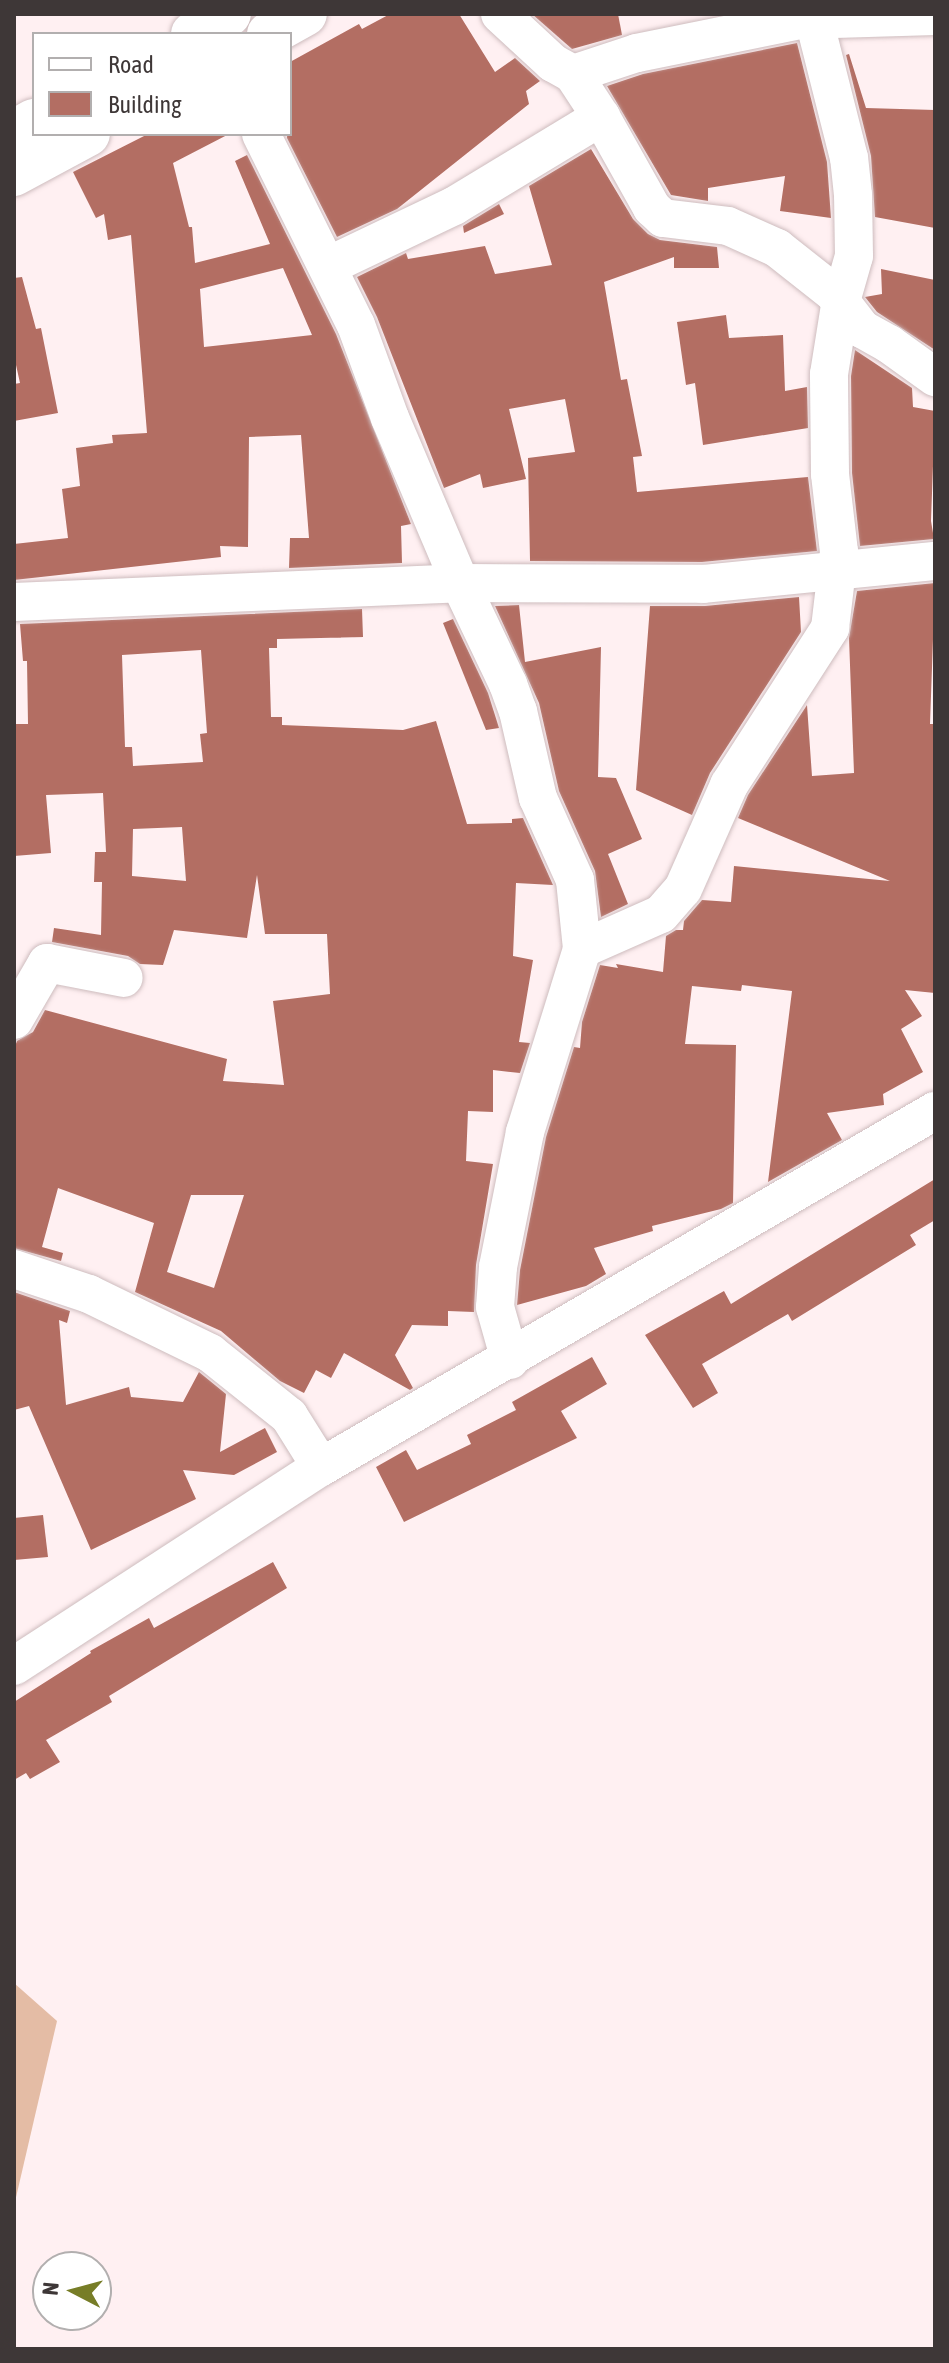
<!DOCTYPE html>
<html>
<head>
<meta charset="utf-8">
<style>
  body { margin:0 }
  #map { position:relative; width:949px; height:2363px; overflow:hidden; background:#fff0f2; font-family:"Asap Condensed",sans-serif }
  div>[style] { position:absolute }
  .green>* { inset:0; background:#e4bca5 }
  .building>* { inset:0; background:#b36e63 }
  .roads { filter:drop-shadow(0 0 2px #cebcbe) drop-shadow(0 0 2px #cebcbe) }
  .street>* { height:38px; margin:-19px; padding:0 19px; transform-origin:19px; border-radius:19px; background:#fff }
  .secondary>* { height:44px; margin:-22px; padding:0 22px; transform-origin:22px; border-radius:22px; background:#fff }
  span { translate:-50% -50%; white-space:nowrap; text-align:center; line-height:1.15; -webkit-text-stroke:8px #fff; paint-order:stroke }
  .frame { position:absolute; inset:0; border:16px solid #3e3737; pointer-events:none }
  .legend { position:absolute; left:32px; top:32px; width:260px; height:104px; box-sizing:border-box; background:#fff; border:2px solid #b2afaf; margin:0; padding:10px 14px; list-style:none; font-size:24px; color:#3e3737 }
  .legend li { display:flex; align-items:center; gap:16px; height:40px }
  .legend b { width:40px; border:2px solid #b2afaf }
  .north { position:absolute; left:32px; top:2251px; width:80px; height:80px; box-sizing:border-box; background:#fff; border:2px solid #b2afaf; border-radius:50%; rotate:276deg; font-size:22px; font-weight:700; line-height:32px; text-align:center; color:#3e3737 }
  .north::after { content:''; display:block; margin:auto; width:28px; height:36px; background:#777d27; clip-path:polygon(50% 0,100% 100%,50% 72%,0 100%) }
</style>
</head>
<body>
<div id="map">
  <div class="green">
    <i style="clip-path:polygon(14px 1983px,57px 2021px,14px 2206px)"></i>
  </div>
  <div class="building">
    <i style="clip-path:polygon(390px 14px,459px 14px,495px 72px,515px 58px,540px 81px,526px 91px,529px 104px,397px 209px,337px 237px,287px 138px,290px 62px,359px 24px,362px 29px)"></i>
    <i style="clip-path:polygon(532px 14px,618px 14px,622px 35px,572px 49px)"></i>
    <i style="clip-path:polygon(797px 43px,827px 162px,831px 218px,780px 211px,785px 176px,708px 188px,708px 201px,671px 195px,607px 86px,643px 74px)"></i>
    <i style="clip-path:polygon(849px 54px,866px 108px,935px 110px,935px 228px,875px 217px,871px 156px,846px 55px)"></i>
    <i style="clip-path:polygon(evenodd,148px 134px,229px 134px,173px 163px,189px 227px,192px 227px,195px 263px,270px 244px,235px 161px,247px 155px,336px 334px,411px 524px,401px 526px,402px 563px,289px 568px,290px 538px,309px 538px,301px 435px,249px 437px,248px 547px,220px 546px,221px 557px,14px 580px,14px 544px,68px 538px,62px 489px,80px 486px,76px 448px,113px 443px,112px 435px,147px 433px,131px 235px,108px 240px,104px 214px,96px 218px,73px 172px,148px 134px,283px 268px,312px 335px,204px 347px,200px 289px,283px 268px)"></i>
    <i style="clip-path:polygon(591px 149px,633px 219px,648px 234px,660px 240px,717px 247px,719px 268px,674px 268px,674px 257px,604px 282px,621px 380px,627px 379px,642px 456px,633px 457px,637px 492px,808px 477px,817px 551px,702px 562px,530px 561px,528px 458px,575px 452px,565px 399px,509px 409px,526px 479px,483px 488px,480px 474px,444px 488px,377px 317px,357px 277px,406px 253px,408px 259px,485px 246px,495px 274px,552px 265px,529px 186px)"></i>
    <i style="clip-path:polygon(499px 204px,504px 214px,464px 233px,463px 226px)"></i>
    <i style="clip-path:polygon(881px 269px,935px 280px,935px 350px,877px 312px,865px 297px,882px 294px)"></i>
    <i style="clip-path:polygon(22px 277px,36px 329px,41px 328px,58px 413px,14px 421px,14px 384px,20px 383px,14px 356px,14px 278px)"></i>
    <i style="clip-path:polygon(726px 315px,729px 338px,783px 335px,785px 391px,807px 387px,808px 428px,703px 445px,695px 383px,686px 385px,677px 322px)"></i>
    <i style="clip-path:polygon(855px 350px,912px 388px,913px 407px,935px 411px,931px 521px,934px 539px,860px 546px,852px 473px,851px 376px)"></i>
    <i style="clip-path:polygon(935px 583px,930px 724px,935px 724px,935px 993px,905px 990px,922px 1016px,901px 1029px,923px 1072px,883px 1094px,884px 1105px,827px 1113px,842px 1140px,768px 1182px,792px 991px,742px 985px,741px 991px,692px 986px,685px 1044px,736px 1045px,733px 1203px,721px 1209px,652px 1226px,653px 1231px,594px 1248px,606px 1274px,586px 1286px,517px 1305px,520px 1270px,546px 1137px,574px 1047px,580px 1048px,582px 1022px,600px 965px,618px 968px,616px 964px,663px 972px,666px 936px,676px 930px,683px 930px,684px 921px,702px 900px,731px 902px,734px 866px,890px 881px,738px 818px,748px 795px,807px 705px,812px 776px,854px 773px,849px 638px,857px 591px)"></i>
    <i style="clip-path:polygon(799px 597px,801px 632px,710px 773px,692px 815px,636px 790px,650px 606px,705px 606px)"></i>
    <i style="clip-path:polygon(519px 605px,525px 662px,601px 647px,598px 777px,616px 778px,642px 839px,608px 854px,628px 904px,601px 917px,595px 871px,559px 791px,539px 703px,495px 606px)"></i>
    <i style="clip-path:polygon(evenodd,362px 609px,363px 637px,277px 639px,277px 648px,269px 648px,271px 717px,282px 717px,282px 725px,403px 730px,436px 721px,467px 824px,512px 823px,512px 819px,523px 818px,553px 885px,516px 883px,513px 956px,533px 960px,519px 1042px,530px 1043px,520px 1073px,493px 1070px,493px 1112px,468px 1111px,466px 1161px,493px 1164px,476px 1265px,474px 1312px,448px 1311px,448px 1326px,412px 1325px,395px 1355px,413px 1388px,410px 1390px,344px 1353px,331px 1378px,316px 1370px,304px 1393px,280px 1381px,221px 1331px,135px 1292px,154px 1223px,58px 1188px,42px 1247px,63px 1253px,61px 1261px,14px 1248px,14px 1049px,17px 1041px,33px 1032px,45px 1010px,227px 1059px,223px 1081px,284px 1085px,273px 1001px,330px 994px,327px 934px,265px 934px,257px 875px,247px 938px,174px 930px,163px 965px,140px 964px,128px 956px,52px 942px,54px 928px,101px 935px,102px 882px,94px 882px,95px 852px,106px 852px,103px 793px,46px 795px,51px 853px,14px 856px,16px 724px,28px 724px,27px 661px,23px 661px,20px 624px,362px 609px,201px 650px,207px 733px,200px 734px,203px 762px,133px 766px,132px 747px,125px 747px,122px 655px,201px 650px,362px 609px,182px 827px,186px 881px,132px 876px,133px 829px,182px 827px,362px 609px,191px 1195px,244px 1195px,214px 1288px,167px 1272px,191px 1195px)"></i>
    <i style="clip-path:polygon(453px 619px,488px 693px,499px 728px,486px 730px,443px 623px)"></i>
    <i style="clip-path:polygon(935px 1179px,935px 1220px,910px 1235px,916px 1245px,792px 1321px,788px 1314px,702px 1364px,718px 1393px,693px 1408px,645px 1335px,724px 1291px,731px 1304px)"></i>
    <i style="clip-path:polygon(14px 1292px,70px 1311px,67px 1323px,59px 1320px,66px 1405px,129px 1387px,131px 1397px,183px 1402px,199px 1372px,226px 1394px,220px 1452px,265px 1428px,277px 1452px,234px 1475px,183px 1470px,196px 1499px,91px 1550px,29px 1406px,14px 1410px)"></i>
    <i style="clip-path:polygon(592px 1357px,607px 1384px,561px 1411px,577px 1438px,404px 1522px,376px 1467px,406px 1450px,417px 1470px,471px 1444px,467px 1435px,516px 1410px,512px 1402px)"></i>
    <i style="clip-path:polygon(43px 1515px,48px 1557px,14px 1560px,14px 1518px)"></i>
    <i style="clip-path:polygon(273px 1562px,287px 1588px,109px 1696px,112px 1702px,46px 1740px,60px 1762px,30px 1779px,26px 1773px,14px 1780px,14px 1702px,91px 1653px,90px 1651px,149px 1618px,154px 1628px)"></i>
  </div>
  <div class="roads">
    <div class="street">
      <i style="left:500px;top:14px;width:72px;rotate:42.8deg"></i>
      <i style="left:553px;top:63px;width:23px;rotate:29deg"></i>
      <i style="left:573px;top:74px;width:51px;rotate:56.9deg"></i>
      <i style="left:601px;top:117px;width:104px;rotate:60.7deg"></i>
      <i style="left:652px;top:208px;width:15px;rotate:42deg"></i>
      <i style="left:663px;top:218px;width:65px;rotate:7deg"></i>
      <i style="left:728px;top:226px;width:54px;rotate:24.2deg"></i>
      <i style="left:777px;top:248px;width:73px;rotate:38.3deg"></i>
      <i style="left:834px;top:293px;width:46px;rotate:52.1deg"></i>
      <i style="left:862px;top:329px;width:31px;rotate:29deg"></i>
      <i style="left:889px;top:344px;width:57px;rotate:35.7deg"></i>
      <i style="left:573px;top:74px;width:67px;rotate:-18.2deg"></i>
      <i style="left:637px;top:53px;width:167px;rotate:-11.4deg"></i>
      <i style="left:801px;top:20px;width:134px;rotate:-1.7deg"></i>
      <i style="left:261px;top:134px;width:213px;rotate:63.6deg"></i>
      <i style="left:356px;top:325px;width:99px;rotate:69.9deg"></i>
      <i style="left:390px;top:418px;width:179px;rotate:67deg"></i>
      <i style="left:460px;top:583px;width:112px;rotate:64.6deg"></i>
      <i style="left:508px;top:684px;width:29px;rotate:70deg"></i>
      <i style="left:518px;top:711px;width:89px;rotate:77.1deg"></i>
      <i style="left:538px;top:798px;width:90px;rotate:65.7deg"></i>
      <i style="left:575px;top:880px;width:69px;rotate:84.2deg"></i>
      <i style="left:328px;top:266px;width:140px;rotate:-25.5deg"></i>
      <i style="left:454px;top:206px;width:172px;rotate:-31.2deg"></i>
      <i style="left:14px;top:602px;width:446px;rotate:-2.4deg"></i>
      <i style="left:460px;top:583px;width:243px;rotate:0.2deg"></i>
      <i style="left:703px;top:584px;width:233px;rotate:-5.7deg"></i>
      <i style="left:14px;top:1020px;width:66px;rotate:-59.9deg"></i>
      <i style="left:47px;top:963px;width:78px;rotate:11deg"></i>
      <i style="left:14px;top:1269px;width:79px;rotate:18.4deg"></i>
      <i style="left:89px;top:1294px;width:135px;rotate:26deg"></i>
      <i style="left:210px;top:1353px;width:101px;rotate:38.6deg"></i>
      <i style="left:289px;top:1416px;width:60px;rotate:57.9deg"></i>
      <i style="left:510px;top:1360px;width:55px;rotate:-105.8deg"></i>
      <i style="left:495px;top:1307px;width:40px;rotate:-85.7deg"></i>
      <i style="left:498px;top:1267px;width:138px;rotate:-78.7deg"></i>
      <i style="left:525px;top:1132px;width:192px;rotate:-72.7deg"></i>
      <i style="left:582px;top:949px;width:86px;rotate:-23.9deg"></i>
      <i style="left:661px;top:914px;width:33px;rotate:-49deg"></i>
      <i style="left:683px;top:889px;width:114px;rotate:-66.1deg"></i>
      <i style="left:729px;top:785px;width:187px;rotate:-57.2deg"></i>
      <i style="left:830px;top:628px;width:77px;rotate:-83.2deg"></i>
      <i style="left:839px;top:552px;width:79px;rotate:-96.6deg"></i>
      <i style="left:830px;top:474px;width:100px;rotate:-90.6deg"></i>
      <i style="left:829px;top:374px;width:70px;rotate:-80.9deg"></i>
      <i style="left:840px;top:305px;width:51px;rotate:-74.1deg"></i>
      <i style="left:854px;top:256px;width:61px;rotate:-90.9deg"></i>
      <i style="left:853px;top:195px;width:37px;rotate:-96deg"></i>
      <i style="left:849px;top:158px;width:142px;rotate:-104.2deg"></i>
      <i style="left:14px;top:1666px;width:366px;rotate:-33deg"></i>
      <i style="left:321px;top:1467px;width:710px;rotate:-30.11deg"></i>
    </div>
    <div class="secondary">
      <i style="left:193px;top:34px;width:41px;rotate:-29.1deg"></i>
      <i style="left:269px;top:34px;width:41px;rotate:-29.1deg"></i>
      <i style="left:14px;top:132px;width:23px;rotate:-29deg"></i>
      <i style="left:14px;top:174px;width:84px;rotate:-28.4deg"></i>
    </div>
  </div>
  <div class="frame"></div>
  <ul class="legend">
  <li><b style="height:10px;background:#fff"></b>Road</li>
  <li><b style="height:22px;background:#b36e63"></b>Building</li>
  </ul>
  <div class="north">N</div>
</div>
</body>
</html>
